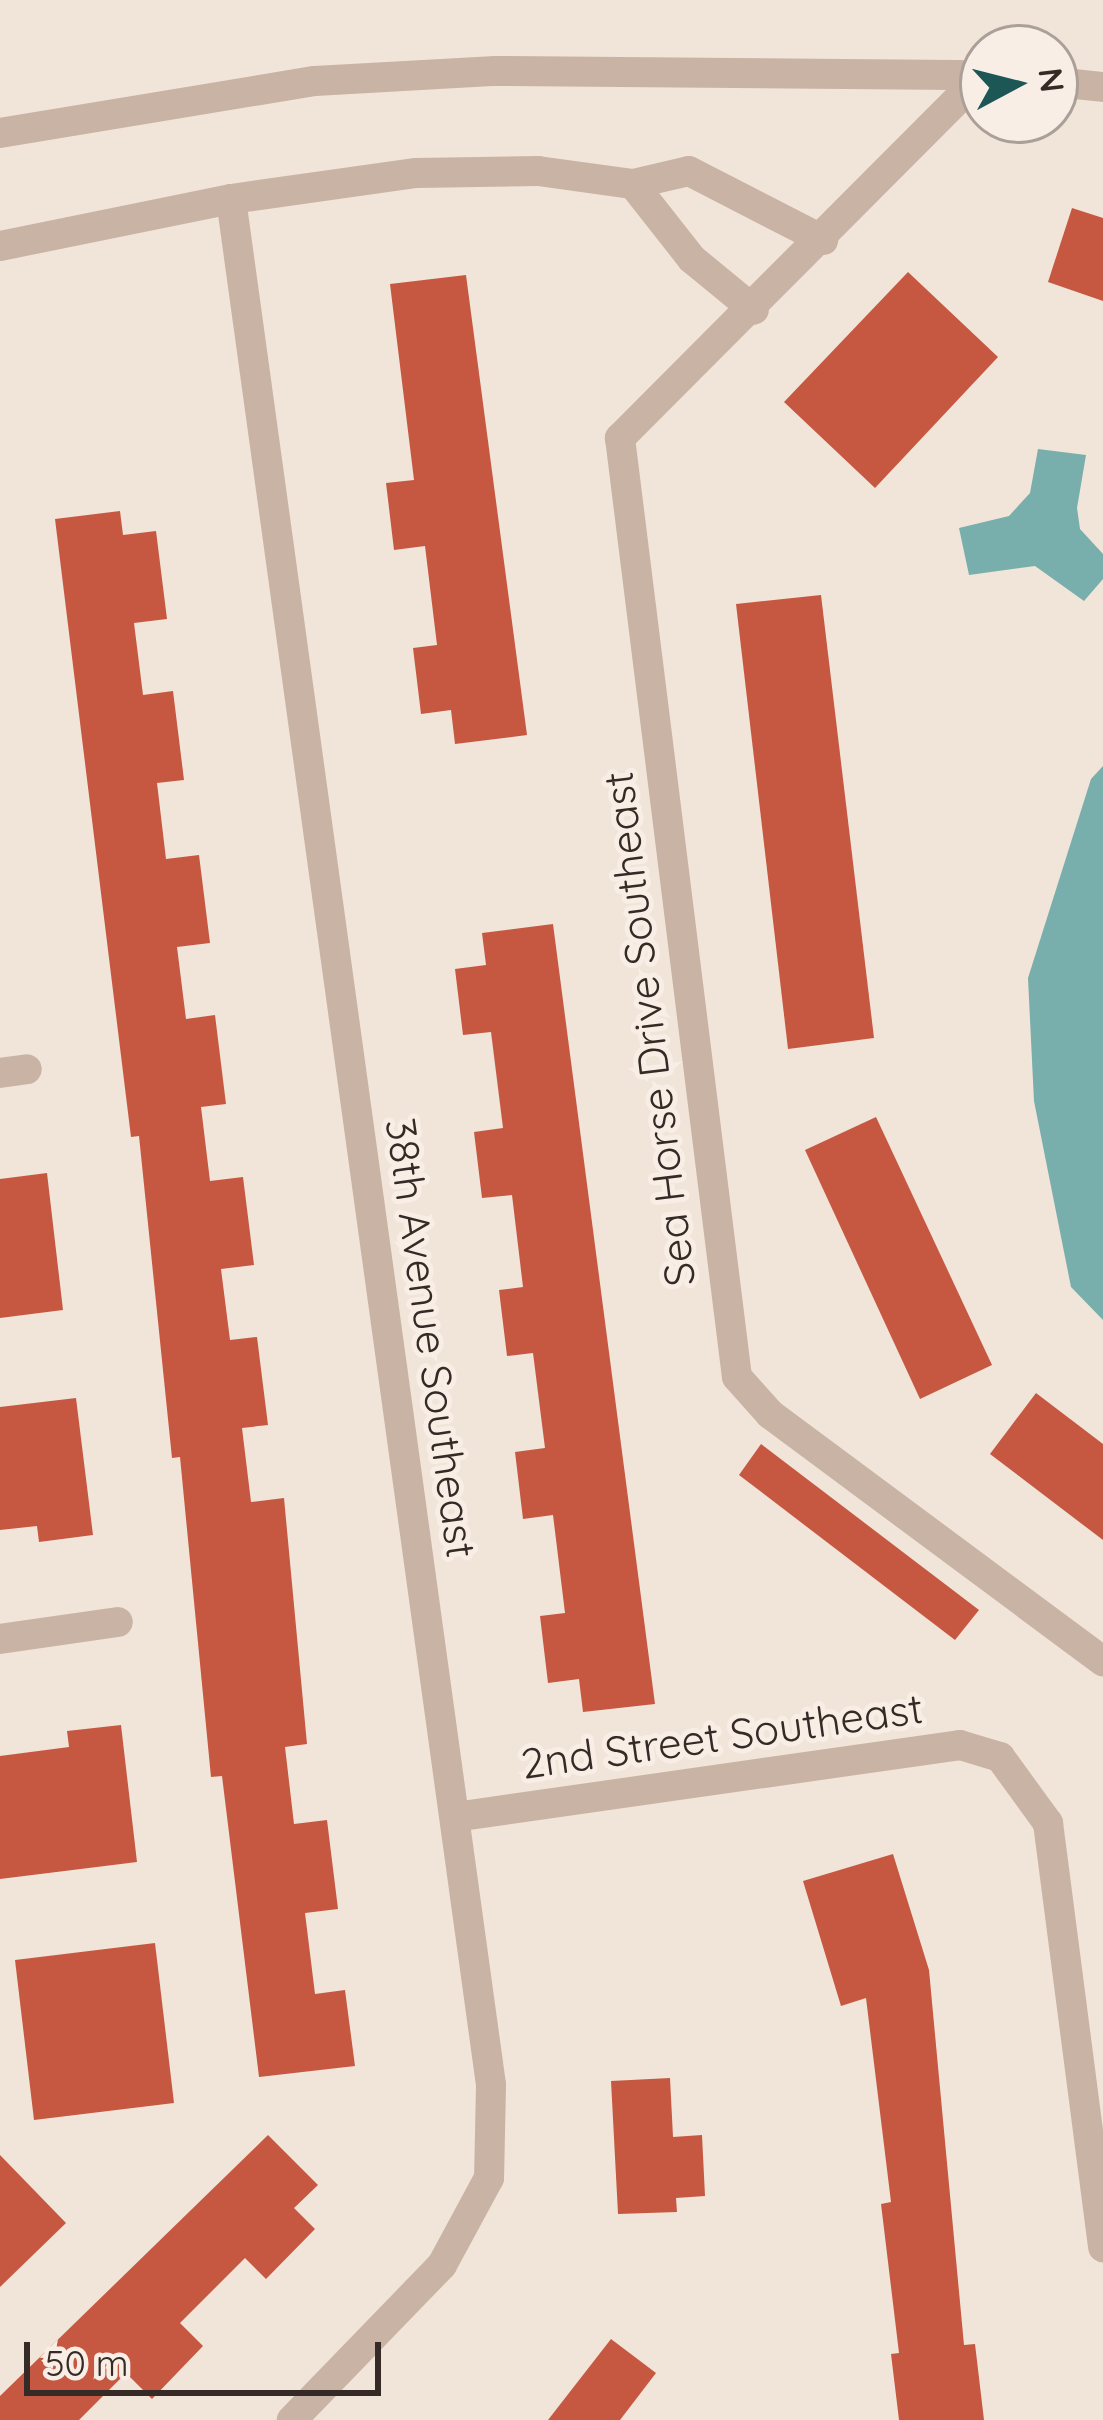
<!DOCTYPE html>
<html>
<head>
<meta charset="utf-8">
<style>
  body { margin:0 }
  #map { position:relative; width:1103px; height:2420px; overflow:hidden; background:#f1e4d9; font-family:Quicksand,sans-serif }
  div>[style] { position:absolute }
  .water>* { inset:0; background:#78aeac }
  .building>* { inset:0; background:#c65842 }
  .minor>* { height:30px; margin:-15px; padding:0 15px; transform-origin:15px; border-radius:15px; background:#c9b3a5 }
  span { translate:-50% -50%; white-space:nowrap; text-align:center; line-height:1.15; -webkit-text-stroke:10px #f9eee5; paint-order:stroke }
  .street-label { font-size:42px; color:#352a26 }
  .north { position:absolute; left:959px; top:24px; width:120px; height:120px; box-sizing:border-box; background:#f9eee5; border:3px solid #aba099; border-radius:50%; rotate:83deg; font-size:33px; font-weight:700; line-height:48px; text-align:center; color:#352a26 }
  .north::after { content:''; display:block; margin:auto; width:42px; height:54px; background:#1c5655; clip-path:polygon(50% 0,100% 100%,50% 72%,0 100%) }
  .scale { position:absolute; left:24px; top:2342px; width:357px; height:54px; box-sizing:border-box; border:6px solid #352a26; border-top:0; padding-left:15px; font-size:36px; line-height:42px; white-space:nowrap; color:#352a26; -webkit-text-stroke:9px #f9eee5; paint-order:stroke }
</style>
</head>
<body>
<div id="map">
  <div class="water">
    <i style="clip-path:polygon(1038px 449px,1086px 455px,1077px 508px,1080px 529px,1103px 554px,1103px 579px,1084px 601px,1035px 566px,969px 575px,959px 528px,1009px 516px,1030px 493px)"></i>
    <i style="clip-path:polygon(1103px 766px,1103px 1320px,1071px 1287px,1034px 1101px,1028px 978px,1091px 779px)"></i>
  </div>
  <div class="building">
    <i style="clip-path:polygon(1072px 208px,1103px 218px,1103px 301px,1048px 282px)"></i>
    <i style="clip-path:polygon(908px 272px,998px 357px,875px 488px,784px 402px)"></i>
    <i style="clip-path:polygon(466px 275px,527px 735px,455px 744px,451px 710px,421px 714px,413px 648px,437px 645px,425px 546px,394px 550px,386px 483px,414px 480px,390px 284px)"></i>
    <i style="clip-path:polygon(120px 511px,123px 535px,156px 531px,167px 619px,134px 623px,143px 695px,173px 691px,184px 780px,157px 783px,166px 859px,199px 855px,210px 943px,177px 947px,186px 1019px,215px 1015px,226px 1104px,201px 1107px,210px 1181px,243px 1177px,254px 1265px,221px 1269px,230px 1340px,257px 1337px,268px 1425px,242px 1428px,251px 1502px,284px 1498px,307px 1744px,285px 1747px,294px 1824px,327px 1820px,338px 1909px,305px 1913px,315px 1994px,345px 1990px,355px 2066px,259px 2077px,222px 1776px,211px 1777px,180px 1457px,172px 1458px,139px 1136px,131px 1137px,55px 519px)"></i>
    <i style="clip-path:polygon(821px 595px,874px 1038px,788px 1049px,736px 604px)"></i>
    <i style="clip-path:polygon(553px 924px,655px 1704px,583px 1712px,579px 1679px,548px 1683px,540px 1616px,565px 1613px,553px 1515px,523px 1519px,515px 1452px,545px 1448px,533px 1353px,507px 1356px,499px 1290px,523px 1287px,512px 1195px,482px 1198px,474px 1132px,503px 1128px,491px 1032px,463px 1035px,455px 969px,486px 965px,482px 933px)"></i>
    <i style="clip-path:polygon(876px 1117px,992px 1365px,920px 1399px,805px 1150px)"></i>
    <i style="clip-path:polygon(47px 1173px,63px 1310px,0 1318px,0 1179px)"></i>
    <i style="clip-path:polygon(1036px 1393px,1103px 1444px,1103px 1540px,990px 1454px)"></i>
    <i style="clip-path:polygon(76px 1398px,93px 1535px,39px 1542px,37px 1526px,0 1530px,0 1407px)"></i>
    <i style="clip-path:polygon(761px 1444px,979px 1610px,955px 1640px,739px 1475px)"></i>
    <i style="clip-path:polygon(121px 1725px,137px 1862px,0 1879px,0 1756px,69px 1747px,67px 1731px)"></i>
    <i style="clip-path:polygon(893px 1854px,929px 1970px,964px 2345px,975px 2344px,984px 2420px,899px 2420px,891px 2354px,899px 2353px,881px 2204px,891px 2202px,866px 1998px,841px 2006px,803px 1881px)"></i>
    <i style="clip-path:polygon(155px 1943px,174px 2103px,34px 2120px,15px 1960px)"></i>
    <i style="clip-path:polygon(670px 2078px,673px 2137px,702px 2135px,705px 2196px,676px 2198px,677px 2212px,618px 2214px,611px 2081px)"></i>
    <i style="clip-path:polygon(268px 2135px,318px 2185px,294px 2208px,315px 2229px,266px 2279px,245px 2258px,180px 2323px,203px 2346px,152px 2399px,126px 2373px,79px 2420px,0 2420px,0 2396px)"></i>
    <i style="clip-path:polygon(0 2155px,66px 2223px,0 2287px)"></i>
    <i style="clip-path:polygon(611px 2339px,656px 2373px,620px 2420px,548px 2420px)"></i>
  </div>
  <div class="minor">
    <i style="left:982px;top:75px;width:513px;rotate:134.92deg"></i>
    <i style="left:620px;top:438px;width:946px;rotate:82.9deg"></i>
    <i style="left:737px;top:1377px;width:50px;rotate:48.3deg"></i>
    <i style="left:770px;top:1414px;width:415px;rotate:36.6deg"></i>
    <i style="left:1055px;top:82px;width:48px;rotate:5.9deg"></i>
    <i style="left:0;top:133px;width:319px;rotate:-9.4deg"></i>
    <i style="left:315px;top:81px;width:181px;rotate:-3.2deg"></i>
    <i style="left:496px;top:71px;width:487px;rotate:0.5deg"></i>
    <i style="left:633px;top:184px;width:95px;rotate:51.8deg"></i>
    <i style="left:692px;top:259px;width:80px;rotate:39.4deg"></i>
    <i style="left:231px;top:199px;width:1904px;rotate:82.15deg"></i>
    <i style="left:491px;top:2085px;width:93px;rotate:91.2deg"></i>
    <i style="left:489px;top:2178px;width:99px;rotate:118.4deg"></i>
    <i style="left:442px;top:2265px;width:216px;rotate:134.1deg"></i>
    <i style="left:0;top:246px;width:236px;rotate:-11.5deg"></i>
    <i style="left:231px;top:199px;width:187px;rotate:-8deg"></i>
    <i style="left:416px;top:173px;width:122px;rotate:-0.9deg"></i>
    <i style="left:538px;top:171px;width:96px;rotate:7.8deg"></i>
    <i style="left:633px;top:184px;width:57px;rotate:-13.1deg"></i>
    <i style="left:689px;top:171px;width:151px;rotate:27.2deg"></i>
    <i style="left:0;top:1073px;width:27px;rotate:-8deg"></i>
    <i style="left:0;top:1639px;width:119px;rotate:-8.2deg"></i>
    <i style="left:455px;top:1817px;width:510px;rotate:-8.11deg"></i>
    <i style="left:960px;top:1745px;width:42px;rotate:16.7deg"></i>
    <i style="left:1000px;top:1757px;width:82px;rotate:54deg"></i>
    <i style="left:1048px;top:1823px;width:428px;rotate:82.6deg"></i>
  </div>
  <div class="street-label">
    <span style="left:649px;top:1029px;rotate:-97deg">Sea Horse Drive Southeast</span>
    <span style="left:431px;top:1338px;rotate:82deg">38th Avenue Southeast</span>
    <span style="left:722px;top:1736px;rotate:-8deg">2nd Street Southeast</span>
  </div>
  <div class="north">N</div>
  <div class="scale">50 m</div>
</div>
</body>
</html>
